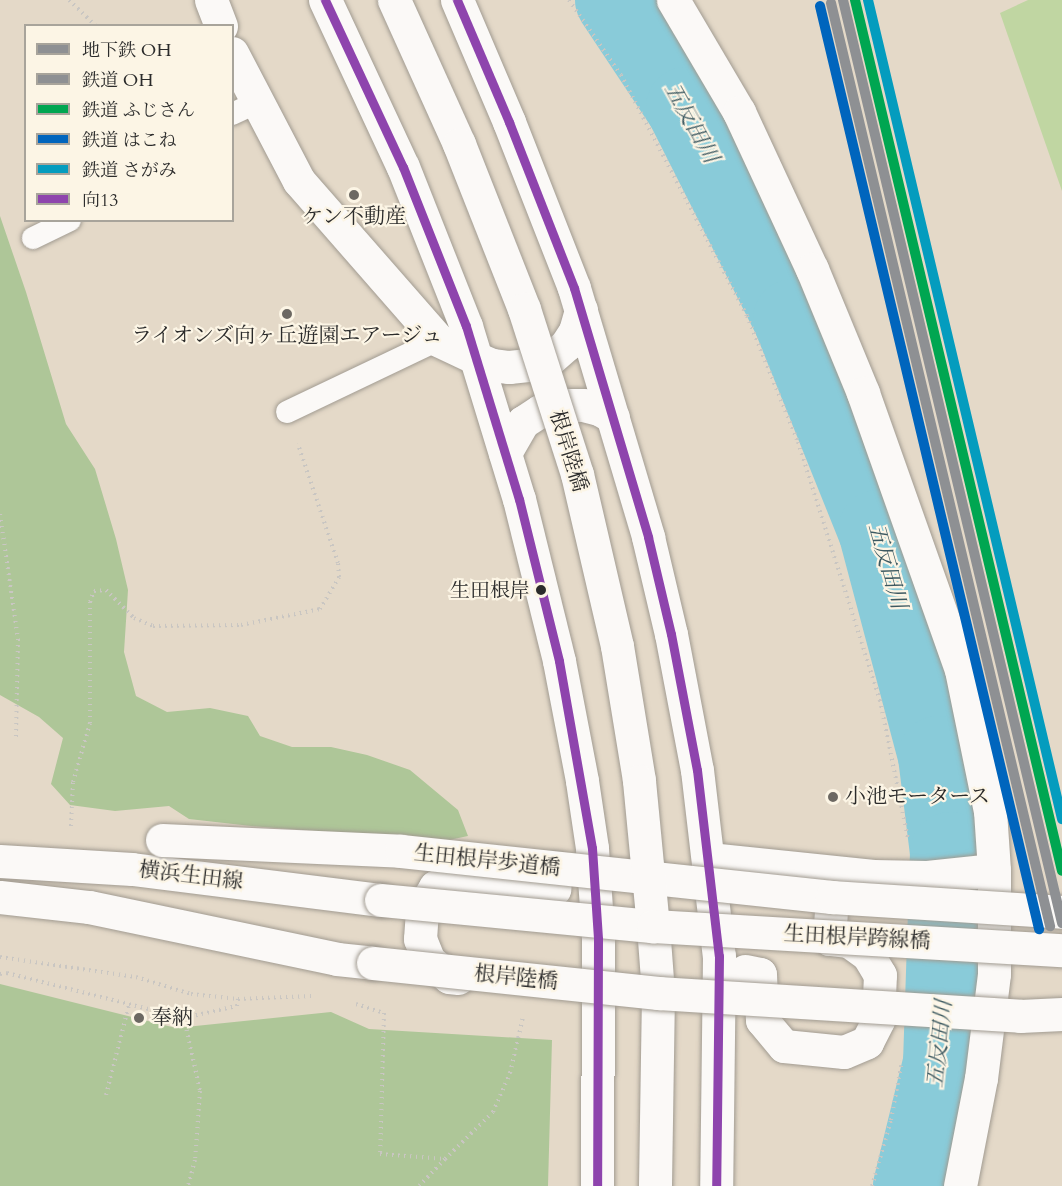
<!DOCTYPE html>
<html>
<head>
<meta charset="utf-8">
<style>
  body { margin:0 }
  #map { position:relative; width:1062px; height:1186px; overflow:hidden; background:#e4d9c8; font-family:Cardo,"Noto Serif JP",serif }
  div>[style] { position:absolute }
  .green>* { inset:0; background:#c0d6a2 }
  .forest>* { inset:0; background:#aec698 }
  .river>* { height:80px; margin:-40px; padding:0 40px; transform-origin:40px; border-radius:40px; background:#89cbd9 }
  .path>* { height:4px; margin-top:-2px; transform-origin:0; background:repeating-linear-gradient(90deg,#c9c6c2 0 1.5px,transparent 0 6px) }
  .roads { filter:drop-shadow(0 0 2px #a19b91) drop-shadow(0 0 2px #a19b91) }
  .lane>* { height:22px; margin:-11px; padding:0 11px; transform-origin:11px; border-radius:11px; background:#fbf9f7 }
  .street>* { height:33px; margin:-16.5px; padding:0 16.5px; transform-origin:16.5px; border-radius:16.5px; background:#fbf9f7 }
  .primary>* { height:33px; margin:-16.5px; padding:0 16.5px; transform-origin:16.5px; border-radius:16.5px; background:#fbf9f7 }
  .bridges { filter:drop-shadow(0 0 2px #a19b91) drop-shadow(0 0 2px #a19b91) }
  .street-bridge>* { height:33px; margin:-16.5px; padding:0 16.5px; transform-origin:16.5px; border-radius:16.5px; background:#fbf9f7 }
  .primary-bridge>* { height:33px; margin:-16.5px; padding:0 16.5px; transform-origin:16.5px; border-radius:16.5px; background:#fbf9f7 }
  .bus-1>* { height:9px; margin:-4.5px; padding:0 4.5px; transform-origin:4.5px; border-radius:4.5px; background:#8e44ad }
  .rail-1>* { height:10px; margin:-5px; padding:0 5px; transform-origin:5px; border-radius:5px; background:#8e9093 }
  .rail-2>* { height:10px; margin:-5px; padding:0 5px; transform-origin:5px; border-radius:5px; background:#00a651 }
  .rail-3>* { height:10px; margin:-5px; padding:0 5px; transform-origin:5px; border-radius:5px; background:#0065bd }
  .rail-4>* { height:10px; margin:-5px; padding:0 5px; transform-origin:5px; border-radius:5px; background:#049cbe }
  .metro-1>* { height:10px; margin:-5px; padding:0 5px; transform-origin:5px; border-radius:5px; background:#8e9093 }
  .dots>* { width:16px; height:16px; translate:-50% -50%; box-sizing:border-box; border:3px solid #fcf5e5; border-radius:50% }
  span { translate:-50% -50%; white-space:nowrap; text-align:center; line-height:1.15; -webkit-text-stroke:4.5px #fcf5e5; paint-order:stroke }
  .bus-label { font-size:20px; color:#2b2b2b }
  .right { translate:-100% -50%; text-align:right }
  .poi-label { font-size:21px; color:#2b2b2b }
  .left { translate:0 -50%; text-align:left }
  .street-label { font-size:21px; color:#2b2b2b }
  .water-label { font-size:22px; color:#3c5961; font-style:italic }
  .legend { position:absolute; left:24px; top:24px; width:210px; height:198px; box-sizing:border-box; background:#fcf5e5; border:2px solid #a8a49b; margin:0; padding:8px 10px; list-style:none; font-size:18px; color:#2b2b2b }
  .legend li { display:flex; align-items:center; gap:12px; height:30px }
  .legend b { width:30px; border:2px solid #a8a49b }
</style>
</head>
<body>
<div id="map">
  <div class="green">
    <i style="clip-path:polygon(1028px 0,1062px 0,1062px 191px,1000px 13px)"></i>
  </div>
  <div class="forest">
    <i style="clip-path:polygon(0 216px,26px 292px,66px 424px,95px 469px,116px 539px,128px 590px,124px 652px,136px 696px,167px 712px,210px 708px,248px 716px,260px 736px,292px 747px,331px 747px,367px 755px,410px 770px,458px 810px,468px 836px,444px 841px,251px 826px,189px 819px,169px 806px,115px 811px,70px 805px,51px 784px,63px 738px,39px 717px,0 695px)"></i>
    <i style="clip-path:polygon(0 984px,176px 1028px,331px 1012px,369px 1029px,552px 1040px,548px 1186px,0 1186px)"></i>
  </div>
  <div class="river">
    <i style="left:615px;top:0;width:128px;rotate:56.4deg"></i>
    <i style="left:686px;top:107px;width:237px;rotate:63.2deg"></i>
    <i style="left:793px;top:319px;width:227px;rotate:68.1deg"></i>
    <i style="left:878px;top:530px;width:234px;rotate:75.1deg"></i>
    <i style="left:938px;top:756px;width:97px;rotate:82.9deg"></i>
    <i style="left:950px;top:852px;width:211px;rotate:91.9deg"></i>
    <i style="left:943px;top:1063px;width:127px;rotate:103.7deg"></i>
  </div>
  <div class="path">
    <i style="left:69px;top:0;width:37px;rotate:44deg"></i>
    <i style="left:569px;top:0;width:91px;rotate:55.3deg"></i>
    <i style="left:621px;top:75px;width:272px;rotate:62.4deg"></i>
    <i style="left:747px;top:316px;width:136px;rotate:68deg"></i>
    <i style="left:798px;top:442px;width:271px;rotate:72.4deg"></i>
    <i style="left:880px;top:700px;width:142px;rotate:78.6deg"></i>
    <i style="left:0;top:514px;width:126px;rotate:81.8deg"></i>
    <i style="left:18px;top:639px;width:98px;rotate:91.2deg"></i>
    <i style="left:71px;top:826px;width:44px;rotate:-87.4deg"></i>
    <i style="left:73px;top:782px;width:61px;rotate:-73.9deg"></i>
    <i style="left:90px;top:723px;width:121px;rotate:-90deg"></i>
    <i style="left:90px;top:602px;width:12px;rotate:-70deg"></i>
    <i style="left:94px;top:591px;width:12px;rotate:-5deg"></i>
    <i style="left:106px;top:590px;width:40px;rotate:45deg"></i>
    <i style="left:134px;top:618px;width:21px;rotate:23deg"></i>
    <i style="left:153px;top:626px;width:88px;rotate:-0.7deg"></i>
    <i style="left:241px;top:625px;width:81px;rotate:-11.4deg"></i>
    <i style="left:320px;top:609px;width:37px;rotate:-59deg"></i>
    <i style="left:339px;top:577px;width:14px;rotate:-94deg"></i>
    <i style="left:338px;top:563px;width:126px;rotate:-108.6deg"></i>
    <i style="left:0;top:957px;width:137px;rotate:8.4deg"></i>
    <i style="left:136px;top:977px;width:58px;rotate:17.2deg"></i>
    <i style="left:191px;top:994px;width:47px;rotate:6.1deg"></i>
    <i style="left:238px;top:999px;width:73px;rotate:-2.4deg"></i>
    <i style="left:0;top:974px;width:7px;rotate:-8deg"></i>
    <i style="left:7px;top:973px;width:183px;rotate:14.3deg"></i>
    <i style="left:184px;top:1018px;width:54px;rotate:-12.8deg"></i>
    <i style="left:237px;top:1006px;width:7px;rotate:-82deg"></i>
    <i style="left:356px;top:1004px;width:29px;rotate:18deg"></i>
    <i style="left:384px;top:1013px;width:141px;rotate:91.6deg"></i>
    <i style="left:380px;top:1154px;width:65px;rotate:4.4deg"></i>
    <i style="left:445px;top:1159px;width:37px;rotate:134deg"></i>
    <i style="left:184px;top:1018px;width:75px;rotate:77.6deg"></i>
    <i style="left:200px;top:1091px;width:69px;rotate:94.1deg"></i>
    <i style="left:195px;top:1160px;width:27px;rotate:105deg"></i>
    <i style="left:106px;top:1095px;width:93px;rotate:-75.7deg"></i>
    <i style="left:445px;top:1159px;width:67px;rotate:-44.4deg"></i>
    <i style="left:493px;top:1112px;width:43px;rotate:-66.4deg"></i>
    <i style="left:510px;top:1073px;width:57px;rotate:-76.9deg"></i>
    <i style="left:872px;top:1186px;width:69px;rotate:-73.9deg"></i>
    <i style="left:891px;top:1120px;width:60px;rotate:-79.4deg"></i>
  </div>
  <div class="roads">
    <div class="lane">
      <i style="left:232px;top:114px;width:29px;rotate:-25deg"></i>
      <i style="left:33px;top:238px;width:41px;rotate:-25.9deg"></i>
      <i style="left:287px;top:412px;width:167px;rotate:-25.5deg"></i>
    </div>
    <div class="street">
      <i style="left:211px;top:0;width:28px;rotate:69deg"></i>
      <i style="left:673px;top:0;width:130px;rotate:59.5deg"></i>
      <i style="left:739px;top:112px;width:173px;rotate:65.1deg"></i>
      <i style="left:812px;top:269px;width:134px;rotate:67.6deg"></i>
      <i style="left:863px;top:393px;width:294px;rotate:70.5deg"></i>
      <i style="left:961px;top:670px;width:144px;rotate:78.4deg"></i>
      <i style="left:990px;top:811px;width:59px;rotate:86.1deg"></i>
      <i style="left:994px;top:870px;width:104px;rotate:90deg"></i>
      <i style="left:994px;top:974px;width:105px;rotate:97.1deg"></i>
      <i style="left:981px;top:1078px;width:110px;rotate:101deg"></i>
      <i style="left:232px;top:53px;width:144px;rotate:62.4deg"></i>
      <i style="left:299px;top:181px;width:211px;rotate:48.8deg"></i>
      <i style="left:438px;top:340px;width:44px;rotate:25.4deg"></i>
      <i style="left:709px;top:859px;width:165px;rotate:5.9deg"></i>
      <i style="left:873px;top:876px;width:54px;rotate:1.1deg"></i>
      <i style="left:927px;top:877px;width:67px;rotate:-6deg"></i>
      <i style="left:745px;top:971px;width:15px;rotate:11deg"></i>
      <i style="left:760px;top:974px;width:46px;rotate:87.5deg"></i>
      <i style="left:762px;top:1020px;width:34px;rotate:50deg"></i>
      <i style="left:784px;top:1046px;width:60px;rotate:5.7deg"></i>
      <i style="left:844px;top:1052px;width:25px;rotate:-23deg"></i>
      <i style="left:867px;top:1042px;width:25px;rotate:-63deg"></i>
      <i style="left:878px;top:1020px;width:45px;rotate:-87.5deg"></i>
      <i style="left:880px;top:975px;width:23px;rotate:-121deg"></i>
      <i style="left:868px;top:955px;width:24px;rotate:-144deg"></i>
      <i style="left:849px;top:941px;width:20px;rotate:-174deg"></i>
      <i style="left:829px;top:939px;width:42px;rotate:-85.9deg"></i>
      <i style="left:458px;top:978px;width:9px;rotate:-174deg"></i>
      <i style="left:449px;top:977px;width:26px;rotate:-141deg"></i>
      <i style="left:429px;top:961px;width:24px;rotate:-112deg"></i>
      <i style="left:420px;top:939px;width:30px;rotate:-86deg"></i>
      <i style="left:422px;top:909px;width:26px;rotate:-59deg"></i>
      <i style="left:435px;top:887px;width:22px;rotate:-24deg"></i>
      <i style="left:455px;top:878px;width:100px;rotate:6.3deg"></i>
      <i style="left:554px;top:889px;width:20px;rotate:-84deg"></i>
    </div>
    <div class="primary">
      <i style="left:325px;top:0;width:184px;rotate:65deg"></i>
      <i style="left:403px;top:167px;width:171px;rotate:68.4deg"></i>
      <i style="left:466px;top:326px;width:181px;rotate:73deg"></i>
      <i style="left:519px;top:499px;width:167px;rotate:76.1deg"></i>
      <i style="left:559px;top:661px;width:122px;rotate:79.1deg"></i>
      <i style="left:582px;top:781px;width:68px;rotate:81.5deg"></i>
      <i style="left:592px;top:848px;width:91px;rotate:86.2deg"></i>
      <i style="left:598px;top:939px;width:247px;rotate:90.2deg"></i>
      <i style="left:457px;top:0;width:133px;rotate:66.9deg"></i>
      <i style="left:509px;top:122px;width:178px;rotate:68.6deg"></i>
      <i style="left:574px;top:288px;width:260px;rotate:73.4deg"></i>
      <i style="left:648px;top:537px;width:100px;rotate:76.7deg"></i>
      <i style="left:671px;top:634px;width:138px;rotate:79.2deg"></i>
      <i style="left:697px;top:770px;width:187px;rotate:83.3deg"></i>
      <i style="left:719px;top:956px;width:230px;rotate:90.7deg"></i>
      <i style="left:478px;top:359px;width:15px;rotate:23deg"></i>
      <i style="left:492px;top:365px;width:17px;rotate:7deg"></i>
      <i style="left:509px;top:367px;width:19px;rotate:-6deg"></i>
      <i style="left:528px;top:365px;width:24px;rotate:-17deg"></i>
      <i style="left:551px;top:358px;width:20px;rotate:-41deg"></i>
      <i style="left:566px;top:345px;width:17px;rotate:-57deg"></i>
      <i style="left:575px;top:331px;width:22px;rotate:-74deg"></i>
      <i style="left:505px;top:453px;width:36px;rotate:-60deg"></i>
      <i style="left:523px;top:422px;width:20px;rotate:-33deg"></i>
      <i style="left:540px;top:411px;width:25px;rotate:-14deg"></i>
      <i style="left:564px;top:405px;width:19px"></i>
      <i style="left:583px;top:405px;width:16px;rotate:14deg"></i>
      <i style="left:599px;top:409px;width:16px;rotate:30deg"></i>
      <i style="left:0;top:861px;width:132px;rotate:3.5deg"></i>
      <i style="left:132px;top:869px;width:251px;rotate:7.1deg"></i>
      <i style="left:0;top:897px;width:90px;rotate:6.4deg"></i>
      <i style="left:89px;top:907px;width:253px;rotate:11.8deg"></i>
      <i style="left:337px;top:959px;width:36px;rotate:6deg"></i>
      <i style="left:653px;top:926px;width:67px;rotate:85.7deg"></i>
      <i style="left:658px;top:993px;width:193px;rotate:90.9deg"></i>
    </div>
  </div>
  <div class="bridges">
    <div class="street-bridge">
      <i style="left:162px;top:840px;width:239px;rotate:2.6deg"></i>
      <i style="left:401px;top:851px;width:433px;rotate:6.1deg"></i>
      <i style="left:832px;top:897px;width:230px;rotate:3.7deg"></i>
    </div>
    <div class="primary-bridge">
      <i style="left:394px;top:0;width:158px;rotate:65.7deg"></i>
      <i style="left:459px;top:144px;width:177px;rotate:68.5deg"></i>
      <i style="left:524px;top:309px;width:173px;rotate:72.2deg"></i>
      <i style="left:577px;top:474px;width:177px;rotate:76.9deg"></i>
      <i style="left:617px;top:646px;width:137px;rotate:80.7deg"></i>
      <i style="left:639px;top:781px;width:146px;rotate:84.5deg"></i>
      <i style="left:381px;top:900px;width:273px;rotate:5.5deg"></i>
      <i style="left:653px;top:926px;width:410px;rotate:3.4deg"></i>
      <i style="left:373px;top:963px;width:287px;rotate:6deg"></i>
      <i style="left:658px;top:993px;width:363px;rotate:3.6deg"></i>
      <i style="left:1020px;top:1016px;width:42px;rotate:-2.7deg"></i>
    </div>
  </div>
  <div class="bus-1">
    <i style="left:325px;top:0;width:184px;rotate:65deg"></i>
    <i style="left:403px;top:167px;width:171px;rotate:68.4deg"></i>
    <i style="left:466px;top:326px;width:181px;rotate:73deg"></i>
    <i style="left:519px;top:499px;width:167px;rotate:76.1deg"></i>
    <i style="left:559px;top:661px;width:190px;rotate:80deg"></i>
    <i style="left:592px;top:848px;width:91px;rotate:86.2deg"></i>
    <i style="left:598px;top:939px;width:247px;rotate:90.2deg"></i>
    <i style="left:457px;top:0;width:133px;rotate:66.9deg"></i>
    <i style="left:509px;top:122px;width:178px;rotate:68.6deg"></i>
    <i style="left:574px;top:288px;width:260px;rotate:73.4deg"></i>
    <i style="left:648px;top:537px;width:100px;rotate:76.7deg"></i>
    <i style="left:671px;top:634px;width:138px;rotate:79.2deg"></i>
    <i style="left:697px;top:770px;width:187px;rotate:83.3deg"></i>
    <i style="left:719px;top:956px;width:230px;rotate:90.7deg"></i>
  </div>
  <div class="rail-1">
    <i style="left:831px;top:3px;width:949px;rotate:76.65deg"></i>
  </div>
  <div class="rail-2">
    <i style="left:855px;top:0;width:895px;rotate:76.63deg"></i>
  </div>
  <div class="rail-3">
    <i style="left:820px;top:6px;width:949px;rotate:76.65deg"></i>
  </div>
  <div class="rail-4">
    <i style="left:868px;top:0;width:842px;rotate:76.67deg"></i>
  </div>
  <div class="metro-1">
    <i style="left:843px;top:0;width:949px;rotate:76.65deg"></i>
  </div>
  <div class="dots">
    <i style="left:354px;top:195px;background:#6c6862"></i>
    <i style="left:287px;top:314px;background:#6c6862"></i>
    <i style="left:541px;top:590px;background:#2b2b2b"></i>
    <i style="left:833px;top:797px;background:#6c6862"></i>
    <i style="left:139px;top:1018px;background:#6c6862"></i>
  </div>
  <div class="bus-label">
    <span class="right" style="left:530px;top:590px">生田根岸</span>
  </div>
  <div class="poi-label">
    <span style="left:354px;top:217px">ケン不動産</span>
    <span style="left:287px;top:336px">ライオンズ向ヶ丘遊園エアージュ</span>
    <span class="left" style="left:845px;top:797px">小池モータース</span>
    <span class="left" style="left:151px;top:1018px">奉納</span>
  </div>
  <div class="street-label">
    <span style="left:568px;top:451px;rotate:73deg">根岸陸橋</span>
    <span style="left:487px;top:861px;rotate:6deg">生田根岸歩道橋</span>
    <span style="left:191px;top:876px;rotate:7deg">横浜生田線</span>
    <span style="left:857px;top:938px;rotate:3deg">生田根岸跨線橋</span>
    <span style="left:516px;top:978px;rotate:6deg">根岸陸橋</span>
  </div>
  <div class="water-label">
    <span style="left:691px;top:123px;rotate:61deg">五反田川</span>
    <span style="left:887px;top:566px;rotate:74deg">五反田川</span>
    <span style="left:940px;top:1044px;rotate:-84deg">五反田川</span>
  </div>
  <ul class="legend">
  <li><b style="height:8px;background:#8e9093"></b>地下鉄 OH</li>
  <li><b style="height:8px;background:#8e9093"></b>鉄道 OH</li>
  <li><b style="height:8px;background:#00a651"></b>鉄道 ふじさん</li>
  <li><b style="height:8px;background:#0065bd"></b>鉄道 はこね</li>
  <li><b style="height:8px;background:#049cbe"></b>鉄道 さがみ</li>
  <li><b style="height:8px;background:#8e44ad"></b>向13</li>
  </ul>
</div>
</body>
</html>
